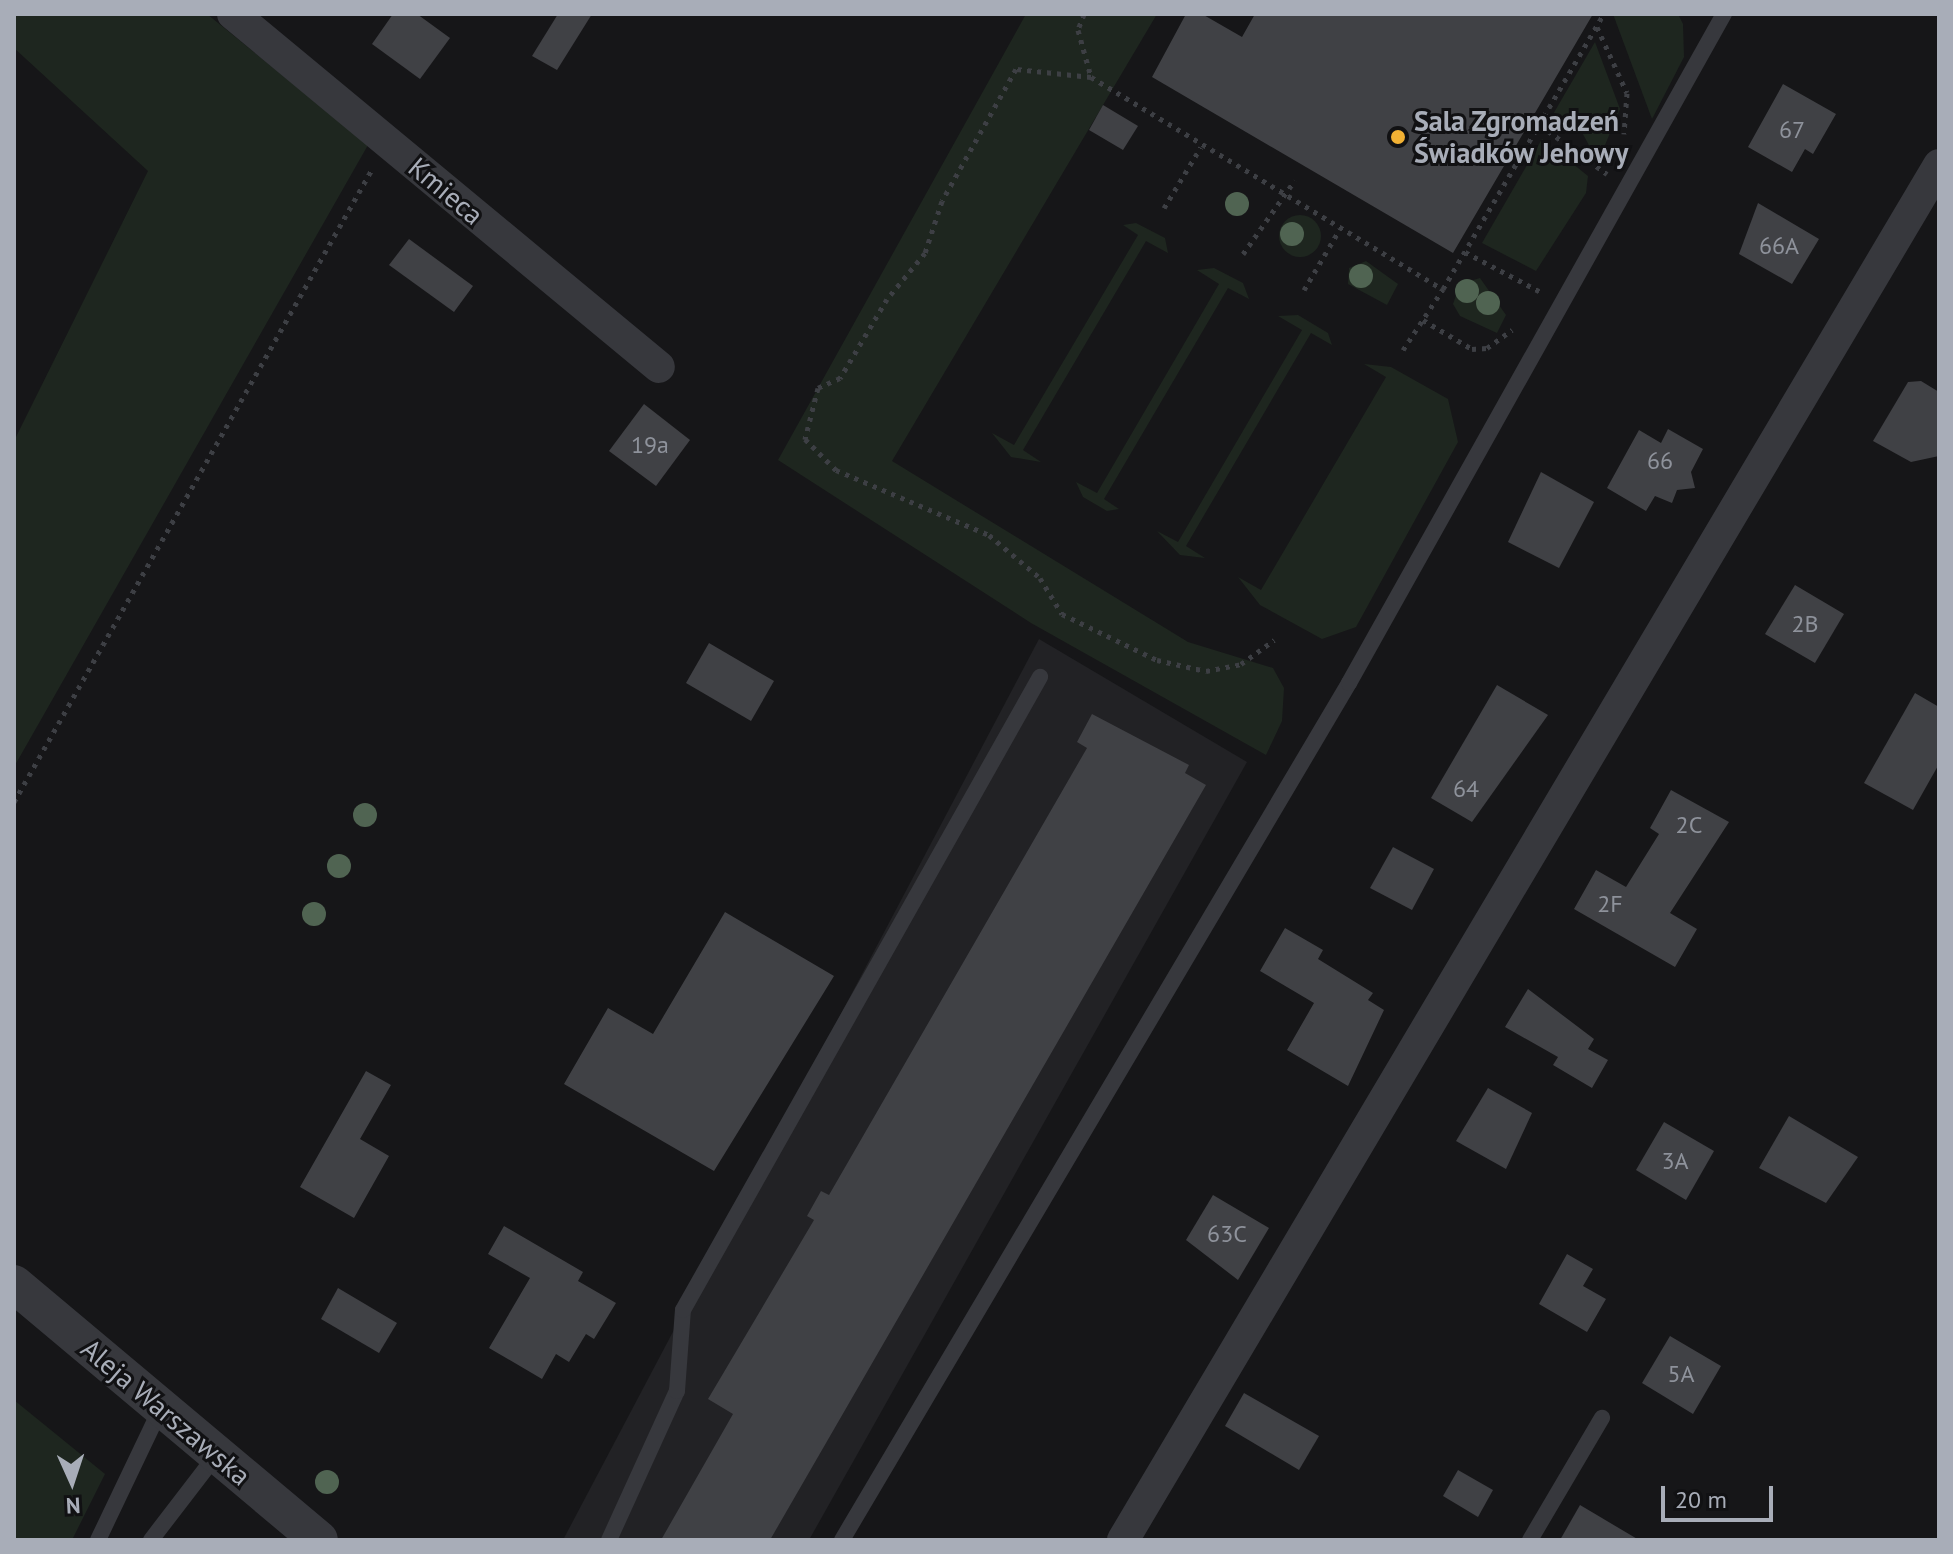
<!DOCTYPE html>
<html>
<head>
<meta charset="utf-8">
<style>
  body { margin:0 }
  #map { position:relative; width:1953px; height:1554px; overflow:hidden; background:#161618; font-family:"PT Sans",sans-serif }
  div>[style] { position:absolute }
  .built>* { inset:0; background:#222225 }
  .green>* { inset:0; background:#1e261f }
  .round { border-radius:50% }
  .building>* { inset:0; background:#404145 }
  .path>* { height:5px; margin-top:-2.5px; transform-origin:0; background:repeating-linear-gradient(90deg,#3d3f44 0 4px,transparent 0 10px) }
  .service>* { height:16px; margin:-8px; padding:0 8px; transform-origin:8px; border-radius:8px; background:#37383d }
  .minor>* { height:32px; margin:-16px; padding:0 16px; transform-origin:16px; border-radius:16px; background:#37383d }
  .tertiary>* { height:38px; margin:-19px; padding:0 19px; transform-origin:19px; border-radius:19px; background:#37383d }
  .trees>* { width:24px; height:24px; margin:-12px; border-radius:50%; background:#506452 }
  .dots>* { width:22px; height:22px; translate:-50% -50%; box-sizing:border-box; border:4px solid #111113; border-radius:50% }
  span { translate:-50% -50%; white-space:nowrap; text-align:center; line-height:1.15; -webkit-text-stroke:6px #111113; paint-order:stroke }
  .number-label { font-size:24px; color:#8e929b }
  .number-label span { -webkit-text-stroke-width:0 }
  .poi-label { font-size:28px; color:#a8adb8; font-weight:700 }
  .left { translate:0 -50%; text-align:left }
  .street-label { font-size:28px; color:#a8adb8 }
  .frame { position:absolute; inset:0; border:16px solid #a8adb8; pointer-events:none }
  .north { position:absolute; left:32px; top:1442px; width:80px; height:80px; -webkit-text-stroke:6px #111113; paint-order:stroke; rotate:177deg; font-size:22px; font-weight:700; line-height:32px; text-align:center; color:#a8adb8 }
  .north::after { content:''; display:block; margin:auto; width:28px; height:36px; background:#a8adb8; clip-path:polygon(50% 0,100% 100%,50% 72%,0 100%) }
  .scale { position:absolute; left:1661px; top:1486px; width:112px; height:36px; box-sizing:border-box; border:4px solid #a8adb8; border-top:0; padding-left:10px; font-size:24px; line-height:28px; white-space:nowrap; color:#a8adb8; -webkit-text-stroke:6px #111113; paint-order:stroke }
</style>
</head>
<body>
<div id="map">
  <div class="built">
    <i style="clip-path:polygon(1039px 639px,1247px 762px,809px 1540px,563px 1540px)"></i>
  </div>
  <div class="green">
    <i style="clip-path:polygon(14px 14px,207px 14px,368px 145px,14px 767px,14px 441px,148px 171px,14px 48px)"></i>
    <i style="clip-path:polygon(1026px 14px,1157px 14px,892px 461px,1188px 642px,1273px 668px,1284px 688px,1282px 721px,1266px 755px,1031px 623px,778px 460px)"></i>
    <i style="clip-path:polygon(1613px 14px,1678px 14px,1683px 24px,1684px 57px,1652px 119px)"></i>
    <i style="clip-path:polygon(1595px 42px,1620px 109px,1598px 162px,1578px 125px,1552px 116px)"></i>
    <i style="clip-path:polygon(1542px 139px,1588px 176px,1586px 193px,1536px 271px,1482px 243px)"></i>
    <i class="round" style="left:1279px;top:215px;width:42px;height:42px"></i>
    <i style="clip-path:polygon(1136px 223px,1165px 238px,1168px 253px,1146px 241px,1023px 450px,1041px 462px,1011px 457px,992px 433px,1014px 445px,1138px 235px,1123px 225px)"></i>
    <i style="clip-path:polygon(1366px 261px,1398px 284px,1387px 305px,1348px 284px,1349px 268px)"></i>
    <i style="clip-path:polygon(1214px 268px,1243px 283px,1249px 299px,1228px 288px,1104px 499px,1119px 509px,1107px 511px,1083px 497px,1076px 482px,1097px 493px,1219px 284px,1197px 270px)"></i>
    <i style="clip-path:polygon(1480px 278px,1506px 315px,1497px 333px,1460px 316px,1453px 304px,1460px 284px)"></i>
    <i style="clip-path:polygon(1298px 315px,1328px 333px,1332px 345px,1311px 333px,1186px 546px,1205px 558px,1180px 555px,1157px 531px,1178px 542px,1302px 330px,1278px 316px)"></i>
    <i style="clip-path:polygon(1364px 364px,1391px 367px,1448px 399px,1458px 442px,1356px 627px,1322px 639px,1260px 605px,1238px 577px,1261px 590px,1386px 377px)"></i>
    <i style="clip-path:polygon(14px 1400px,105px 1474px,72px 1540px,14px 1540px)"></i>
  </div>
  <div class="building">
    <i style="clip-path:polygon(393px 14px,417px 14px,450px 38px,420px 79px,372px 44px)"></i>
    <i style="clip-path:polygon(558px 14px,592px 14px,557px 70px,532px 56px)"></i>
    <i style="clip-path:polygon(1186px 14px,1202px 14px,1242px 37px,1255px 14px,1593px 14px,1453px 253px,1152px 77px)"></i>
    <i style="clip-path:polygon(1783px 84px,1836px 114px,1813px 154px,1805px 149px,1792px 172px,1748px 147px)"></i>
    <i style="clip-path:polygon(1103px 105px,1138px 126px,1123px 150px,1089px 130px)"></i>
    <i style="clip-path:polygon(1758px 203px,1819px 239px,1792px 284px,1739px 254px)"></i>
    <i style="clip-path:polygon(409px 239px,473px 286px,454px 312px,389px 265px)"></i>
    <i style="clip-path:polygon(1921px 381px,1939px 392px,1939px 456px,1911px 462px,1873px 441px,1908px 382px)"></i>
    <i style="clip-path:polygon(644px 404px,690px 440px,656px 486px,609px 451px)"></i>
    <i style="clip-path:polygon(1668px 429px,1703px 449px,1691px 472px,1695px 488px,1677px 490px,1672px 503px,1655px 496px,1646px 511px,1607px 488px,1639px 430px,1661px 443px)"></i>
    <i style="clip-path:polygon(1541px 472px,1594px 502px,1559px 568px,1508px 542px)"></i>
    <i style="clip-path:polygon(1795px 585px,1844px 614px,1815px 663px,1765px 634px)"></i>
    <i style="clip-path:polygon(709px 643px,774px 681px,751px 721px,686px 683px)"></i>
    <i style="clip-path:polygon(1497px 685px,1548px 715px,1472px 822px,1431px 798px)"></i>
    <i style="clip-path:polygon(1915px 693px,1939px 707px,1939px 764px,1913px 810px,1864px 783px)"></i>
    <i style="clip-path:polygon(1092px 714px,1189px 765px,1185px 773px,1206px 785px,770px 1540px,661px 1540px,733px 1414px,708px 1399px,814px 1220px,807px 1216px,821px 1191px,829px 1195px,1087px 748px,1077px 742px)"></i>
    <i style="clip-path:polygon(1671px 790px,1729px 822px,1670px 913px,1697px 929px,1675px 967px,1574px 909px,1596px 870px,1626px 887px,1659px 834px,1650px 828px)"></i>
    <i style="clip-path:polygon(1393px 847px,1434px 869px,1412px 910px,1370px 888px)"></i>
    <i style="clip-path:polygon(725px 912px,834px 976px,714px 1171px,564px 1084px,608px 1008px,653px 1034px)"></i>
    <i style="clip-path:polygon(1285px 928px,1323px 950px,1318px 959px,1373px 993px,1368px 1000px,1384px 1010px,1348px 1086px,1287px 1050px,1314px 1003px,1260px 971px)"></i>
    <i style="clip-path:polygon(1528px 989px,1594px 1039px,1588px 1049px,1608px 1060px,1592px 1088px,1553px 1065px,1558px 1057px,1505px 1027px)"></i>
    <i style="clip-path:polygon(366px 1071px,391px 1085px,360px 1139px,389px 1156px,354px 1218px,300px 1187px)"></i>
    <i style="clip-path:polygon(1488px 1088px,1532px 1113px,1506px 1169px,1456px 1141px)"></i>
    <i style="clip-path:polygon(1789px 1116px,1858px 1157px,1826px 1203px,1759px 1168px)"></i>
    <i style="clip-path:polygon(1664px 1122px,1714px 1151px,1686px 1200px,1636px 1170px)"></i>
    <i style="clip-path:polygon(1213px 1195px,1269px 1228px,1238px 1280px,1186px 1240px)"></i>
    <i style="clip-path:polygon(504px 1226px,583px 1272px,578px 1281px,616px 1303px,594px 1339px,586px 1334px,569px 1362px,556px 1354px,542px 1379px,489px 1348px,530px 1278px,488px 1254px)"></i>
    <i style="clip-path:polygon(1567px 1254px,1593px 1269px,1583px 1286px,1606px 1299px,1587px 1332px,1539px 1304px)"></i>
    <i style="clip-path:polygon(338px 1288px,397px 1323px,379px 1353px,321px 1319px)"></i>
    <i style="clip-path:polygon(1670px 1336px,1721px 1366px,1693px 1414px,1642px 1383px)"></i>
    <i style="clip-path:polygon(1244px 1393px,1319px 1436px,1299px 1470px,1225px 1426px)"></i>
    <i style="clip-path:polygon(1458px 1470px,1493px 1490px,1478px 1517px,1443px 1496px)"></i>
    <i style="clip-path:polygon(1580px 1505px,1639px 1540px,1560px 1540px)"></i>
  </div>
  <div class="path">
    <i style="left:1084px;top:14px;width:17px;rotate:111deg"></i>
    <i style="left:1078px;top:30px;width:49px;rotate:74.5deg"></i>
    <i style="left:1091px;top:77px;width:411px;rotate:31.1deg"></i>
    <i style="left:1443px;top:289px;width:319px;rotate:-59.7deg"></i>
    <i style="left:1597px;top:27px;width:72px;rotate:65.6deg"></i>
    <i style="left:1627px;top:93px;width:41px;rotate:94.2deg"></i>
    <i style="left:1091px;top:77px;width:75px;rotate:-173.9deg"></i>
    <i style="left:1016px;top:69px;width:151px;rotate:119.3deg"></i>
    <i style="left:942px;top:201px;width:55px;rotate:108.1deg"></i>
    <i style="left:925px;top:253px;width:60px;rotate:129.6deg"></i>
    <i style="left:887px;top:299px;width:92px;rotate:120.7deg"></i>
    <i style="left:840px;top:378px;width:24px;rotate:156deg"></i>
    <i style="left:818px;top:388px;width:53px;rotate:104.3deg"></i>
    <i style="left:805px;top:439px;width:44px;rotate:45deg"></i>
    <i style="left:836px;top:470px;width:166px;rotate:23deg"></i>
    <i style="left:989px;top:535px;width:67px;rotate:40.1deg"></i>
    <i style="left:1040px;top:578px;width:42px;rotate:58.6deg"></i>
    <i style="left:1062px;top:614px;width:106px;rotate:25.8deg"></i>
    <i style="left:1157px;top:660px;width:50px;rotate:12.7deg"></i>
    <i style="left:1206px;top:671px;width:36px;rotate:-11deg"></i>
    <i style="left:1241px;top:664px;width:41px;rotate:-36deg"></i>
    <i style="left:1540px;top:125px;width:83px;rotate:36.2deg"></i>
    <i style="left:1164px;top:208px;width:71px;rotate:-58.8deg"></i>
    <i style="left:1465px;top:252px;width:84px;rotate:27.8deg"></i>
    <i style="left:1243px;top:254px;width:90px;rotate:-54.9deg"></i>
    <i style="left:1304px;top:290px;width:71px;rotate:-59.5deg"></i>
    <i style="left:1423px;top:320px;width:57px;rotate:30.6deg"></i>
    <i style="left:1472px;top:349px;width:15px;rotate:-4deg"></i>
    <i style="left:1487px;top:348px;width:31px;rotate:-36deg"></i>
    <i style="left:1403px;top:350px;width:73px;rotate:-56.7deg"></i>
    <i style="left:14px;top:802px;width:725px;rotate:-60.5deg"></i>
  </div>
  <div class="service">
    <i style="left:98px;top:1540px;width:146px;rotate:-64.5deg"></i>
    <i style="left:151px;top:1540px;width:108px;rotate:-52.5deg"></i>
    <i style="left:609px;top:1540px;width:164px;rotate:-65.5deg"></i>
    <i style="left:677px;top:1391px;width:81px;rotate:-85.8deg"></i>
    <i style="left:683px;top:1310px;width:727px;rotate:-60.58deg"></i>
    <i style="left:842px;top:1540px;width:996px;rotate:-59.39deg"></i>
    <i style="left:1349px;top:683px;width:767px;rotate:-60.73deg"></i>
    <i style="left:1530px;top:1540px;width:142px;rotate:-59.5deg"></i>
  </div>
  <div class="minor">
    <i style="left:233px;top:14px;width:553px;rotate:39.65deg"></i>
    <i style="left:1123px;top:1540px;width:1599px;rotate:-59.31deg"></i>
  </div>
  <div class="tertiary">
    <i style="left:14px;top:1284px;width:398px;rotate:40deg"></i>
  </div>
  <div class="trees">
    <i style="left:1237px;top:204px"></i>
    <i style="left:1292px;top:234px"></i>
    <i style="left:1361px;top:276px"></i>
    <i style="left:1467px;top:291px"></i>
    <i style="left:1488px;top:303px"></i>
    <i style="left:365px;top:815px"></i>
    <i style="left:339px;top:866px"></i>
    <i style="left:314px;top:914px"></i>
    <i style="left:327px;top:1482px"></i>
  </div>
  <div class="dots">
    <i style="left:1398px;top:137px;background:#f2b134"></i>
  </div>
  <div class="number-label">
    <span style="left:1792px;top:130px">67</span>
    <span style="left:1779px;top:246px">66A</span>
    <span style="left:650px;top:445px">19a</span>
    <span style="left:1660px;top:461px">66</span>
    <span style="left:1805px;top:624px">2B</span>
    <span style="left:1466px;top:789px">64</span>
    <span style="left:1689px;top:825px">2C</span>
    <span style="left:1610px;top:904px">2F</span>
    <span style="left:1675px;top:1161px">3A</span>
    <span style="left:1227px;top:1234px">63C</span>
    <span style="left:1681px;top:1374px">5A</span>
  </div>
  <div class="poi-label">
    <span class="left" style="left:1414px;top:137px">Sala Zgromadzeń<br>Świadków Jehowy</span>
  </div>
  <div class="street-label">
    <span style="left:446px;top:191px;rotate:40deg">Kmieca</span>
    <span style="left:166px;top:1412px;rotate:40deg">Aleja Warszawska</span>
  </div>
  <div class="frame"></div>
  <div class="north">N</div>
  <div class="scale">20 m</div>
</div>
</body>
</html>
